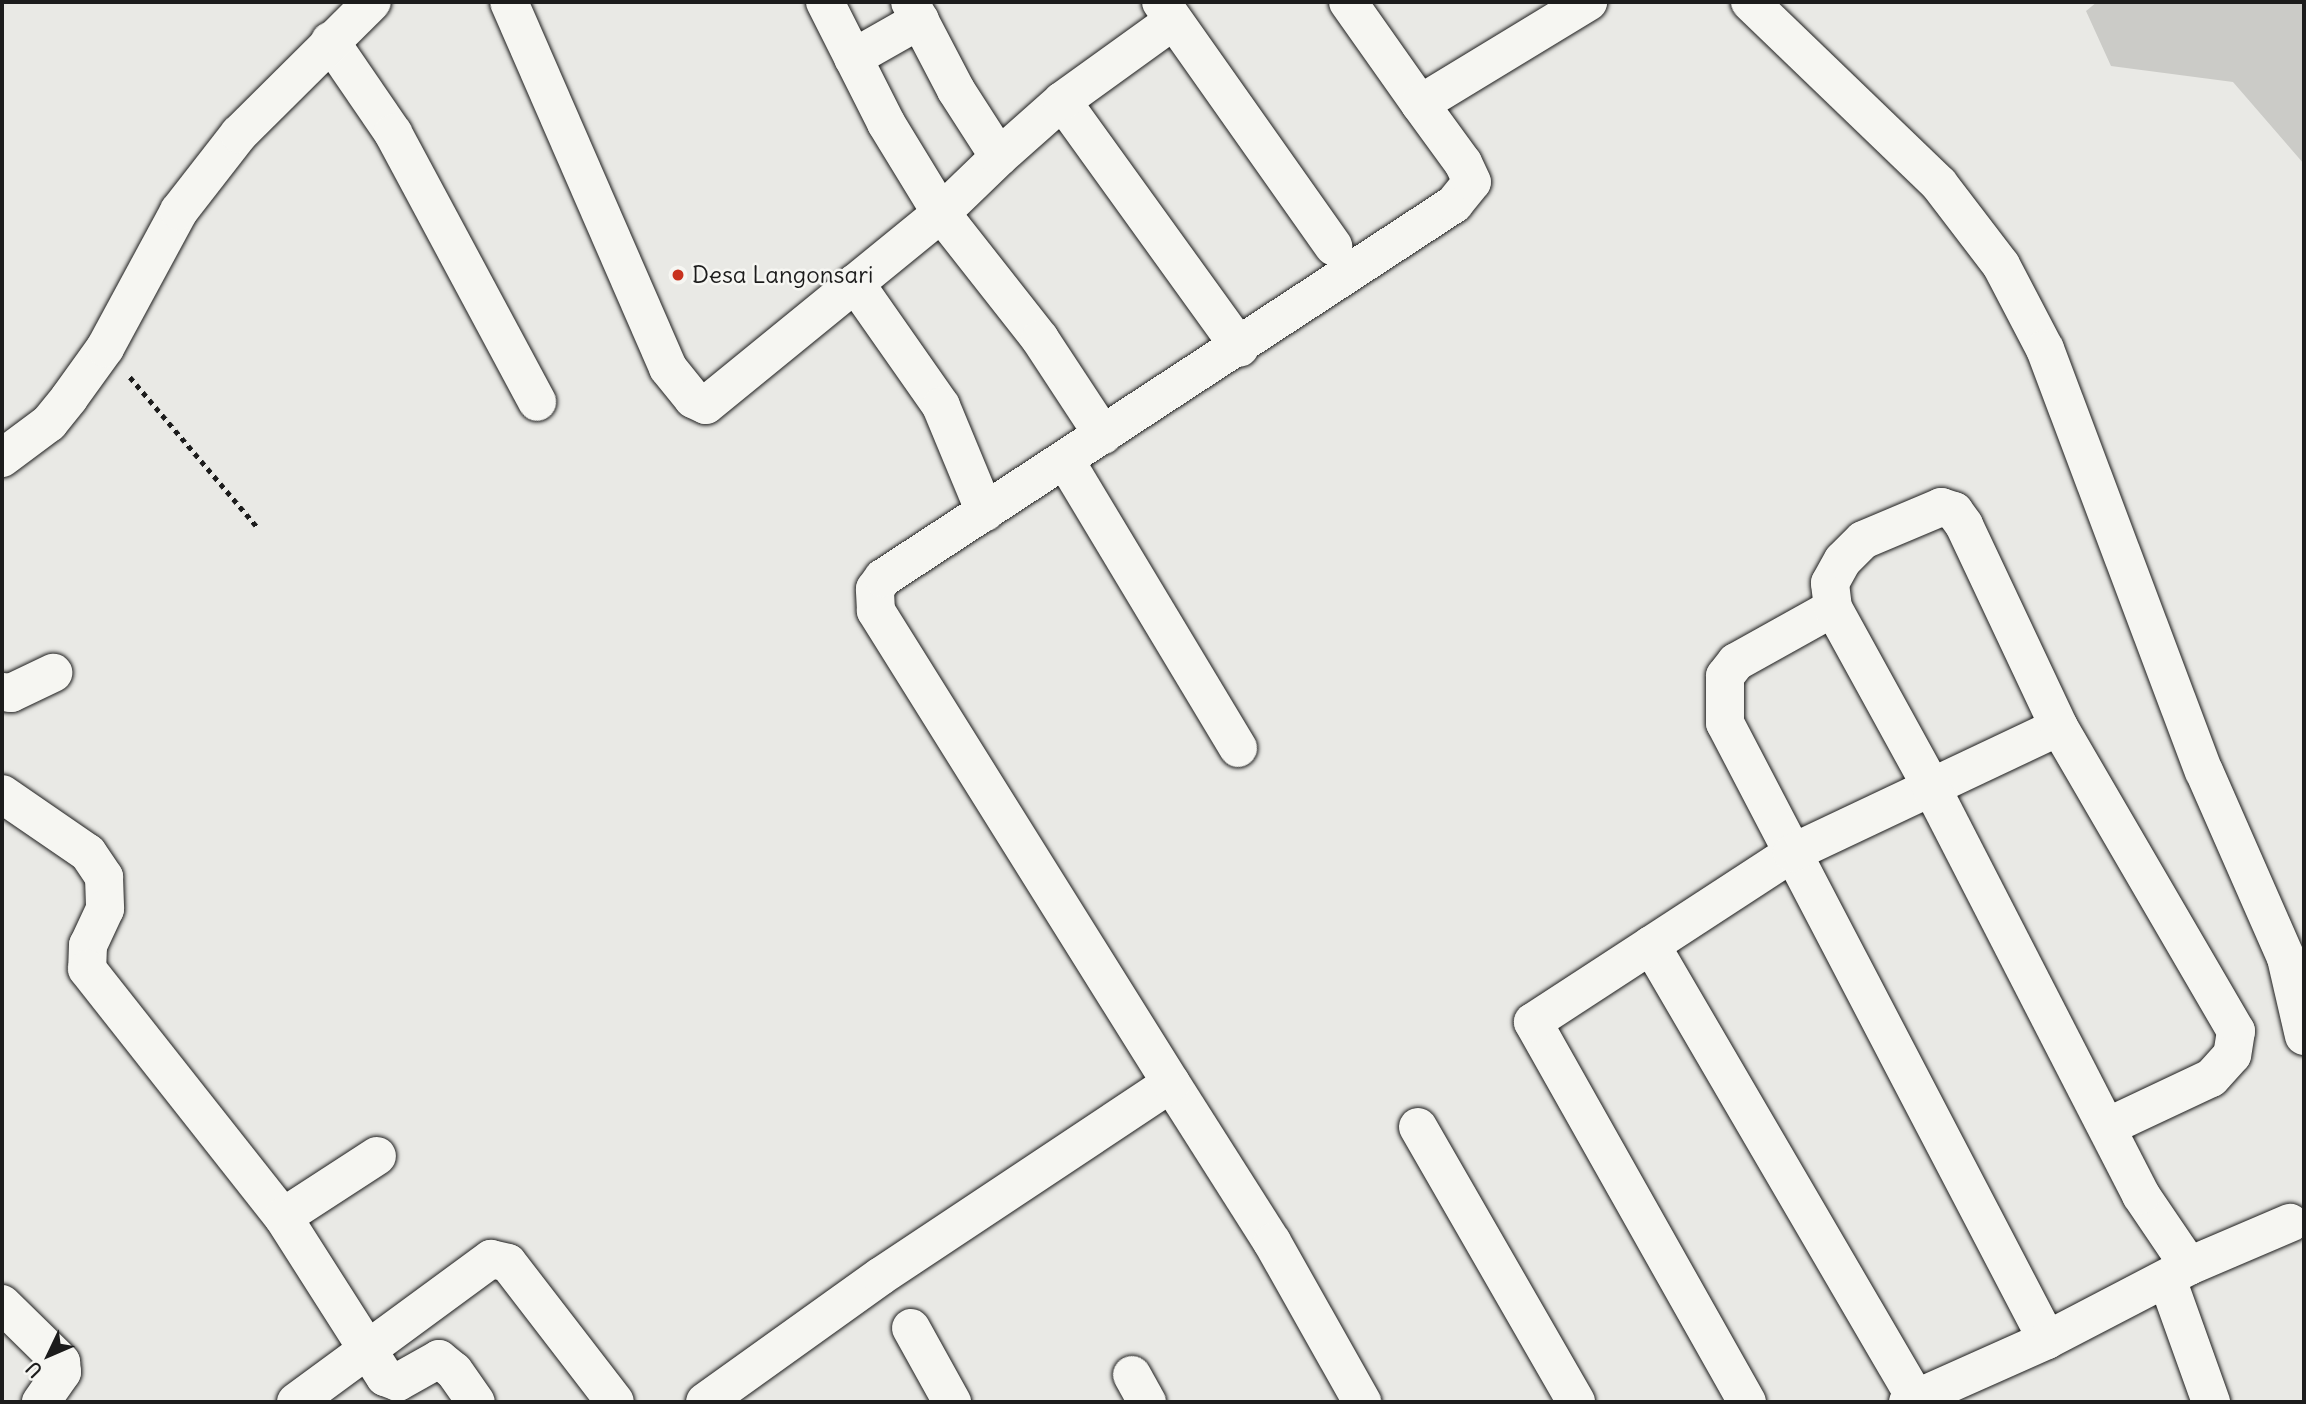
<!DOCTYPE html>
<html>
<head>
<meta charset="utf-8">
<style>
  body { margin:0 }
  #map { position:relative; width:2306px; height:1404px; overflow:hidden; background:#e9e9e5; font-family:Delius,sans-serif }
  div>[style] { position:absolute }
  .green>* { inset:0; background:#cbcbc7 }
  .path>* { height:4.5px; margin-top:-2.25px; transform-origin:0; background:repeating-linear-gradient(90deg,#1c1c1c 0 5px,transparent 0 10px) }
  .roads { filter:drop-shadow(0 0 2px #1c1c1c) drop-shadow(0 0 2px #1c1c1c) }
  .minor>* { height:38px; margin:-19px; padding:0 19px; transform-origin:19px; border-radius:19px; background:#f6f6f2 }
  .dots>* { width:19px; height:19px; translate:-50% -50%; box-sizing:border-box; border:4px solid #f6f6f2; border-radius:50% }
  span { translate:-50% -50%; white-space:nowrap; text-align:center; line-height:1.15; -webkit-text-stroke:5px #f6f6f2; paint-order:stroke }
  .poi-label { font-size:24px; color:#1c1c1c }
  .left { translate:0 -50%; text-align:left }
  .frame { position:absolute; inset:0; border:4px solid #1c1c1c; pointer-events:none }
  .north { position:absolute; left:14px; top:1320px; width:70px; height:70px; -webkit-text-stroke:5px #f6f6f2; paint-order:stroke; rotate:226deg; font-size:19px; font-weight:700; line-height:28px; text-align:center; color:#1c1c1c }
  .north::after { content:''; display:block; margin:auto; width:24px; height:32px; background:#1c1c1c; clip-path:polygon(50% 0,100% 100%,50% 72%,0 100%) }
</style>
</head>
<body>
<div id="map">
  <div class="green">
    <i style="clip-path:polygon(2097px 2px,2304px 2px,2304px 164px,2233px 82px,2111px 66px,2086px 11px)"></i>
  </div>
  <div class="path">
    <i style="left:130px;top:377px;width:199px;rotate:49.7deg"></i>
  </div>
  <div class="roads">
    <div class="minor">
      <i style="left:509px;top:2px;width:399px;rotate:66.5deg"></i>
      <i style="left:668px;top:368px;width:40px;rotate:51deg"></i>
      <i style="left:693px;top:399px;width:14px;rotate:25deg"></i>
      <i style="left:706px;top:405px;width:303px;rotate:-39.2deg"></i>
      <i style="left:941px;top:213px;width:81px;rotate:-44deg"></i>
      <i style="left:999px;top:157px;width:80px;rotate:-122.7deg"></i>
      <i style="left:956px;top:90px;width:99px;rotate:-117.6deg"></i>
      <i style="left:825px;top:2px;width:136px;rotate:63.2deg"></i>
      <i style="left:886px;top:123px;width:105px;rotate:58.6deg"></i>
      <i style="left:941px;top:213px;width:160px;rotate:51.8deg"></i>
      <i style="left:1040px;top:339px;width:115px;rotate:56.7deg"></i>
      <i style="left:1161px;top:2px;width:299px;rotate:54.8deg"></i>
      <i style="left:1348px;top:2px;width:125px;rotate:54.8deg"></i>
      <i style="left:1750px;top:2px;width:262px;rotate:43.9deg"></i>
      <i style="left:1939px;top:184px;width:102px;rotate:52.6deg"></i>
      <i style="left:2001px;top:265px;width:95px;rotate:62.4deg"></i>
      <i style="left:2045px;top:349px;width:451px;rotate:69.4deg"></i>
      <i style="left:2204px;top:771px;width:204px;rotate:66.3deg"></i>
      <i style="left:2286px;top:958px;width:80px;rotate:77deg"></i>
      <i style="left:330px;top:41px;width:112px;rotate:55.6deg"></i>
      <i style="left:393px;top:133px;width:305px;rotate:61.8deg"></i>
      <i style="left:853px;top:58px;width:77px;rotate:-29.6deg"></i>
      <i style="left:1062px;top:101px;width:304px;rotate:54.2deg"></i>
      <i style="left:999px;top:157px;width:84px;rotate:-41.6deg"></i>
      <i style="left:1062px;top:101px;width:137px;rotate:-35.8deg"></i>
      <i style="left:855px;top:283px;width:150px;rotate:55deg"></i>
      <i style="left:941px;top:406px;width:115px;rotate:67.5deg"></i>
      <i style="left:2px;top:458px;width:59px;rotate:-36.7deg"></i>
      <i style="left:49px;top:423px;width:32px;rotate:-51deg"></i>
      <i style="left:69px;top:398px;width:62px;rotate:-54.2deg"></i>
      <i style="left:105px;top:348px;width:156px;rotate:-61.6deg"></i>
      <i style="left:179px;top:211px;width:98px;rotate:-52.1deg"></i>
      <i style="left:239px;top:134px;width:187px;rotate:-44.8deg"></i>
      <i style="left:1065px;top:460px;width:336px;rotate:59deg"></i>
      <i style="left:1833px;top:608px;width:111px;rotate:150.9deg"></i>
      <i style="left:1736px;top:662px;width:18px;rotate:128deg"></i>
      <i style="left:1725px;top:676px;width:47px;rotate:90deg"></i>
      <i style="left:1725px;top:723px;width:696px;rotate:62.44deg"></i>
      <i style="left:2px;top:692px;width:9px;rotate:6deg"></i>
      <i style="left:11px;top:693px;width:47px;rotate:-25.5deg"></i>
      <i style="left:2px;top:794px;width:104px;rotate:34.5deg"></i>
      <i style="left:88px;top:853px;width:29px;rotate:56deg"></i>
      <i style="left:104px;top:877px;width:32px;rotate:88deg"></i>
      <i style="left:105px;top:909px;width:40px;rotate:115deg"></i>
      <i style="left:88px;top:945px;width:24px;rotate:92deg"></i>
      <i style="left:87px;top:969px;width:316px;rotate:51.7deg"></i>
      <i style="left:283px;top:1217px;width:190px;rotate:57.5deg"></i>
      <i style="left:385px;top:1377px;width:14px;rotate:21deg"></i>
      <i style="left:398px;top:1382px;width:47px;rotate:-29.3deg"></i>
      <i style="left:439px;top:1359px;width:19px;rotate:39deg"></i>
      <i style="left:454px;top:1371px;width:38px;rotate:55deg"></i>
      <i style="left:1651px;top:945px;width:526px;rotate:59.73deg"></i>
      <i style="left:1171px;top:1083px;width:188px;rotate:57.6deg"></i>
      <i style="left:1272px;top:1242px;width:184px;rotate:60.6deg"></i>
      <i style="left:1418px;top:1127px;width:317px;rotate:60.1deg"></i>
      <i style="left:283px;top:1217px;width:112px;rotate:-33deg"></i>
      <i style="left:2189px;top:1266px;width:110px;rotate:-23.1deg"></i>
      <i style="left:2167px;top:1279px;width:131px;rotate:70.3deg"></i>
      <i style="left:2px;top:1304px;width:83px;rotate:44.5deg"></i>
      <i style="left:61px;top:1362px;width:10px;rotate:84deg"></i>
      <i style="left:62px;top:1372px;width:37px;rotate:125deg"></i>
      <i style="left:911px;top:1328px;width:85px;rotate:61deg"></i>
      <i style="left:1132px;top:1375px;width:31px;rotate:61deg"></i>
      <i style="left:296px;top:1402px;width:242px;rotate:-36.3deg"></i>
      <i style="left:491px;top:1259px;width:17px;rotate:13deg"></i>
      <i style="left:508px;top:1263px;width:175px;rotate:52.4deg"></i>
      <i style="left:705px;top:1402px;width:216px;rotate:-35.6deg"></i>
      <i style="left:881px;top:1276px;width:348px;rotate:-33.6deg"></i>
      <i style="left:1171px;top:1083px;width:557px;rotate:-122.01deg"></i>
      <i style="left:876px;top:611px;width:22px;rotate:-93deg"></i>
      <i style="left:875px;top:589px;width:14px;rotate:-54deg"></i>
      <i style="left:883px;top:578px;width:683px;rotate:-33.22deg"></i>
      <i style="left:1454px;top:204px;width:28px;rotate:-51deg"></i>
      <i style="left:1472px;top:182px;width:21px;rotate:-115deg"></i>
      <i style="left:1463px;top:163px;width:73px;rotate:-126.1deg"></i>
      <i style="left:1420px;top:104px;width:197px;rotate:-31.3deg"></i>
      <i style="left:1747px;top:1402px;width:436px;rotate:-119.4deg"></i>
      <i style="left:1533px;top:1022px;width:309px;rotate:-33.1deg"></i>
      <i style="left:1792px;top:853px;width:295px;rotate:-25.3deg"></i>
      <i style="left:1908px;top:1402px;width:152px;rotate:-24deg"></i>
      <i style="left:2047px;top:1340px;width:160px;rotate:-27.5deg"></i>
      <i style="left:2189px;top:1266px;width:86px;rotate:-124.1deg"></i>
      <i style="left:2141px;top:1195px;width:460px;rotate:-117.2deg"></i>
      <i style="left:1931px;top:786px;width:203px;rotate:-118.8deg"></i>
      <i style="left:1833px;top:608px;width:25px;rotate:-97deg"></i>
      <i style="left:1830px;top:583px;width:26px;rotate:-61deg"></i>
      <i style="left:1843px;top:560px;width:28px;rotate:-45deg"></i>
      <i style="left:1863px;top:540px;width:85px;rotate:-22.9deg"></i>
      <i style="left:1941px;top:507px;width:14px;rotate:17deg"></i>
      <i style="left:1954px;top:511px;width:17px;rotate:54deg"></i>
      <i style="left:1964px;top:525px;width:223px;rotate:64.8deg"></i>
      <i style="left:2059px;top:727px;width:352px;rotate:59.8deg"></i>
      <i style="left:2236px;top:1031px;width:24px;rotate:99deg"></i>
      <i style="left:2232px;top:1055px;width:31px;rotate:132deg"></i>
      <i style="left:2211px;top:1078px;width:113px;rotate:154.8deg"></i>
    </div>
  </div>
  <div class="dots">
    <i style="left:678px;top:275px;background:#c8321e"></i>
  </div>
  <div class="poi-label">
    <span class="left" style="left:692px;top:275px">Desa Langonsari</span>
  </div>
  <div class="frame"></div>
  <div class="north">U</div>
</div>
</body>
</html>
